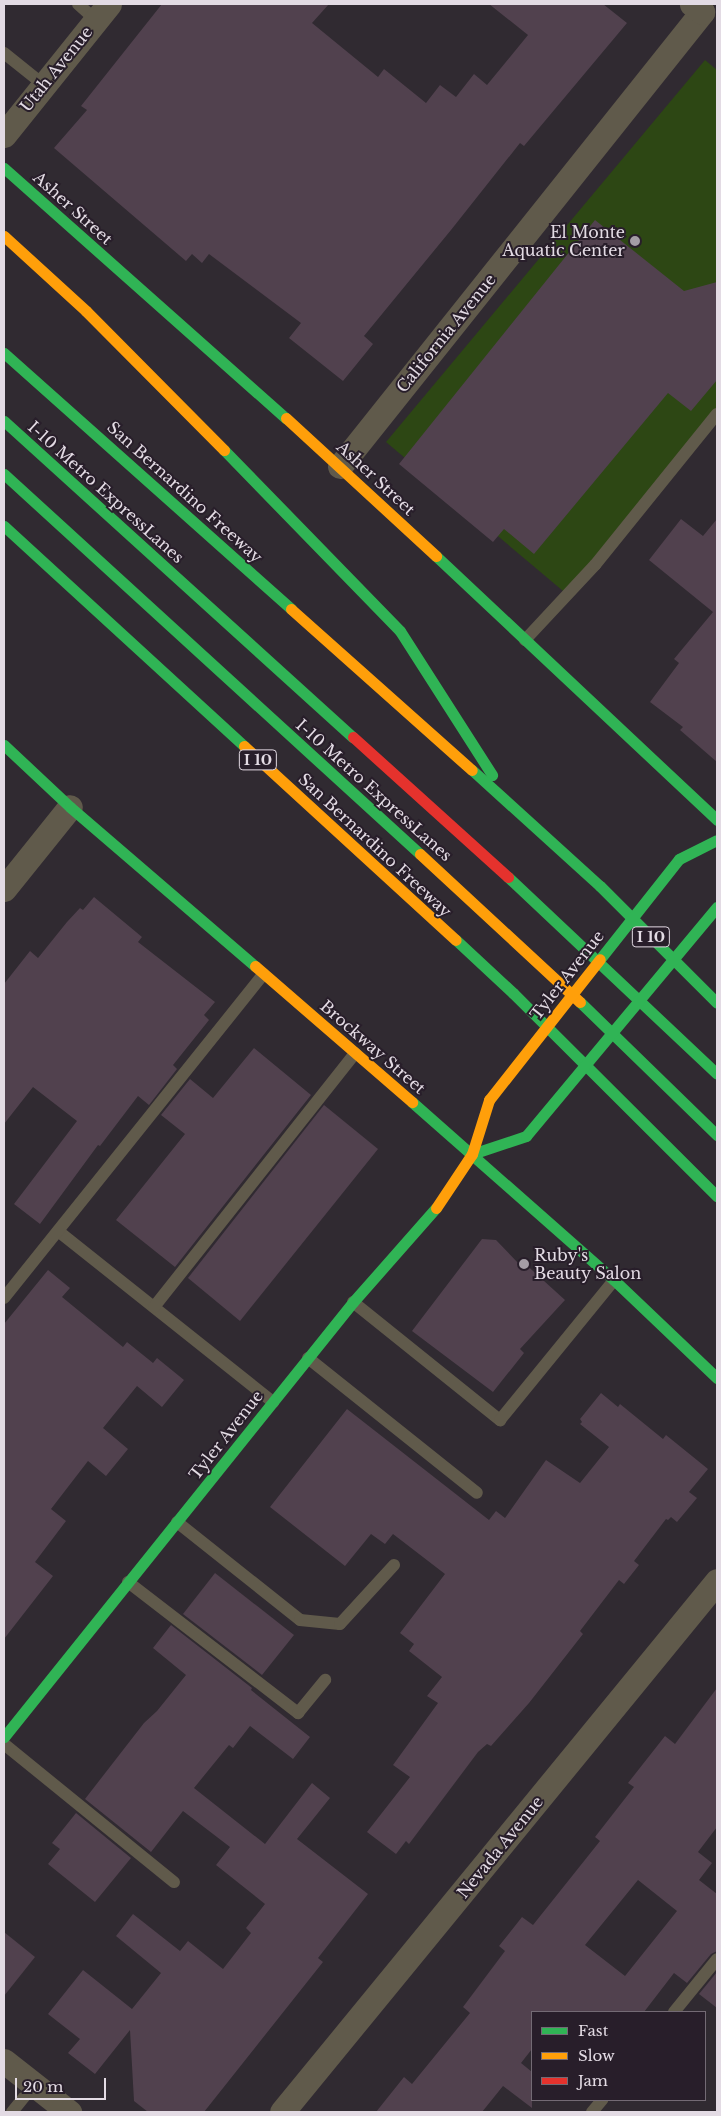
<!DOCTYPE html>
<html>
<head>
<meta charset="utf-8">
<style>
  body { margin:0 }
  #map { position:relative; width:721px; height:2116px; overflow:hidden; background:#302a31; font-family:"Libre Baskerville",serif }
  div>[style] { position:absolute }
  .green>* { inset:0; background:#2d4714 }
  .building>* { inset:0; background:#51414e }
  .lane>* { height:12px; margin:-6px; padding:0 6px; transform-origin:6px; border-radius:6px; background:#605a4b }
  .street>* { height:25px; margin:-12.5px; padding:0 12.5px; transform-origin:12.5px; border-radius:12.5px; background:#605a4b }
  .fast>* { height:11px; margin:-5.5px; padding:0 5.5px; transform-origin:5.5px; border-radius:5.5px; background:#30b455 }
  .slow>* { height:11px; margin:-5.5px; padding:0 5.5px; transform-origin:5.5px; border-radius:5.5px; background:#ff9f0a }
  .jam>* { height:11px; margin:-5.5px; padding:0 5.5px; transform-origin:5.5px; border-radius:5.5px; background:#e5322d }
  .dots>* { width:14px; height:14px; translate:-50% -50%; box-sizing:border-box; border:2px solid #281e2a; border-radius:50% }
  span { translate:-50% -50%; white-space:nowrap; text-align:center; line-height:1.15; -webkit-text-stroke:4px #281e2a; paint-order:stroke }
  .shield-label span { padding:1px 4px; background:#281e2a; border:1px solid; border-radius:4px; -webkit-text-stroke-width:0 }
  .shield-label { font-size:15px; color:#e3dbe4; font-weight:700 }
  .street-label { font-size:16px; color:#e3dbe4 }
  .poi-label { font-size:16px; color:#e3dbe4 }
  .right { translate:-100% -50%; text-align:right }
  .left { translate:0 -50%; text-align:left }
  .frame { position:absolute; inset:0; border:5px solid #e3dbe4; pointer-events:none }
  .legend { position:absolute; left:531px; top:2011px; width:175px; height:90px; box-sizing:border-box; background:#281e2a; border:1px solid #736a74; margin:0; padding:6px 9px; list-style:none; font-size:15px; color:#e3dbe4 }
  .legend li { display:flex; align-items:center; gap:10px; height:25px }
  .legend b { width:25px; border:1px solid #736a74 }
  .scale { position:absolute; left:15px; top:2078px; width:91px; height:22px; box-sizing:border-box; border:2px solid #e3dbe4; border-top:0; padding-left:6px; font-size:15px; line-height:18px; white-space:nowrap; color:#e3dbe4; -webkit-text-stroke:4px #281e2a; paint-order:stroke }
</style>
</head>
<body>
<div id="map">
  <div class="green">
    <i style="clip-path:polygon(705px 60px,717px 70px,717px 413px,569px 596px,386px 442px)"></i>
  </div>
  <div class="building">
    <i style="clip-path:polygon(162px 4px,329px 4px,312px 23px,378px 77px,384px 69px,426px 103px,440px 85px,456px 97px,474px 74px,487px 85px,528px 35px,489px 4px,603px 4px,627px 23px,524px 146px,520px 143px,451px 230px,364px 336px,373px 344px,343px 381px,289px 338px,301px 323px,209px 254px,202px 263px,192px 254px,186px 261px,54px 148px,87px 110px,81px 106px)"></i>
    <i style="clip-path:polygon(595px 220px,684px 291px,717px 282px,717px 380px,691px 411px,668px 393px,534px 554px,504px 529px,493px 542px,399px 464px)"></i>
    <i style="clip-path:polygon(681px 519px,703px 536px,717px 519px,717px 762px,680px 730px,683px 727px,650px 702px,679px 663px,674px 659px,713px 612px,649px 560px)"></i>
    <i style="clip-path:polygon(94px 897px,142px 937px,138px 942px,215px 1002px,204px 1015px,209px 1020px,173px 1065px,177px 1069px,149px 1105px,138px 1096px,100px 1146px,98px 1145px,40px 1224px,14px 1204px,77px 1121px,33px 1087px,4px 1124px,4px 984px,30px 951px,38px 958px,67px 922px,80px 908px,83px 910px)"></i>
    <i style="clip-path:polygon(254px 1048px,311px 1095px,175px 1267px,116px 1220px,185px 1134px,161px 1115px,190px 1079px,213px 1098px)"></i>
    <i style="clip-path:polygon(324px 1105px,378px 1149px,240px 1321px,188px 1278px)"></i>
    <i style="clip-path:polygon(482px 1239px,496px 1240px,519px 1264px,522px 1261px,565px 1300px,520px 1349px,524px 1353px,493px 1392px,412px 1331px)"></i>
    <i style="clip-path:polygon(48px 1270px,70px 1288px,62px 1297px,123px 1347px,127px 1342px,153px 1363px,157px 1358px,184px 1380px,162px 1407px,137px 1386px,103px 1428px,128px 1449px,106px 1476px,88px 1461px,51px 1509px,66px 1521px,35px 1562px,53px 1576px,4px 1639px,4px 1324px)"></i>
    <i style="clip-path:polygon(601px 1393px,618px 1407px,620px 1404px,663px 1439px,666px 1435px,708px 1469px,689px 1492px,697px 1498px,677px 1522px,671px 1517px,668px 1520px,666px 1519px,634px 1561px,639px 1565px,624px 1584px,619px 1580px,580px 1631px,583px 1634px,529px 1703px,491px 1746px,487px 1744px,478px 1752px,409px 1844px,406px 1841px,396px 1854px,367px 1832px,410px 1777px,393px 1765px,438px 1703px,427px 1696px,442px 1677px,409px 1651px,414px 1644px,400px 1633px,445px 1574px,393px 1534px,385px 1544px,371px 1534px,345px 1566px,270px 1507px,347px 1409px,489px 1520px,496px 1511px,505px 1518px,546px 1460px,580px 1483px,609px 1447px,580px 1424px,582px 1422px,580px 1419px)"></i>
    <i style="clip-path:polygon(215px 1573px,294px 1635px,262px 1675px,183px 1614px)"></i>
    <i style="clip-path:polygon(171px 1625px,252px 1688px,251px 1690px,310px 1737px,293px 1759px,250px 1726px,233px 1748px,229px 1745px,194px 1788px,265px 1844px,312px 1783px,330px 1798px,297px 1839px,368px 1894px,318px 1958px,323px 1962px,204px 2112px,148px 2112px,134px 2101px,130px 2030px,95px 2074px,68px 2053px,80px 2039px,48px 2014px,83px 1970px,132px 2009px,161px 1973px,116px 1936px,133px 1914px,180px 1951px,188px 1941px,223px 1969px,251px 1933px,246px 1928px,265px 1904px,216px 1865px,230px 1847px,183px 1811px,151px 1852px,85px 1799px,144px 1723px,157px 1711px,186px 1675px,153px 1648px)"></i>
    <i style="clip-path:polygon(evenodd,717px 1688px,717px 1827px,698px 1852px,712px 1863px,699px 1880px,717px 1894px,717px 1951px,711px 1954px,687px 1983px,674px 1973px,644px 2012px,532px 2012px,532px 2049px,521px 2063px,532px 2072px,532px 2108px,503px 2086px,482px 2112px,376px 2112px,404px 2077px,412px 2084px,470px 2013px,463px 2007px,505px 1951px,499px 1946px,522px 1917px,533px 1925px,600px 1841px,595px 1837px,634px 1787px,628px 1783px,665px 1736px,675px 1744px,717px 1688px,638px 1880px,677px 1911px,625px 1976px,585px 1945px,638px 1880px)"></i>
    <i style="clip-path:polygon(76px 1813px,131px 1858px,95px 1902px,48px 1864px,60px 1849px,52px 1843px)"></i>
    <i style="clip-path:polygon(4px 1932px,35px 1957px,4px 1996px)"></i>
    <i style="clip-path:polygon(717px 1972px,717px 2008px,699px 1994px)"></i>
  </div>
  <div class="lane">
    <i style="left:78px;top:4px;width:24px;rotate:42deg"></i>
    <i style="left:4px;top:53px;width:51px;rotate:38.7deg"></i>
    <i style="left:525px;top:640px;width:103px;rotate:-47deg"></i>
    <i style="left:595px;top:565px;width:194px;rotate:-51.1deg"></i>
    <i style="left:58px;top:1231px;width:275px;rotate:38.5deg"></i>
    <i style="left:4px;top:1298px;width:415px;rotate:-51.3deg"></i>
    <i style="left:353px;top:1302px;width:189px;rotate:38.8deg"></i>
    <i style="left:500px;top:1420px;width:181px;rotate:-50.8deg"></i>
    <i style="left:154px;top:1307px;width:324px;rotate:-51.6deg"></i>
    <i style="left:308px;top:1358px;width:216px;rotate:38.6deg"></i>
    <i style="left:177px;top:1522px;width:157px;rotate:38.5deg"></i>
    <i style="left:300px;top:1620px;width:40px;rotate:5.7deg"></i>
    <i style="left:340px;top:1624px;width:80px;rotate:-47.5deg"></i>
    <i style="left:128px;top:1582px;width:215px;rotate:37.6deg"></i>
    <i style="left:298px;top:1713px;width:43px;rotate:-50.7deg"></i>
    <i style="left:4px;top:1744px;width:219px;rotate:39.1deg"></i>
    <i style="left:674px;top:2012px;width:68px;rotate:-50.9deg"></i>
    <i style="left:12px;top:2112px;width:35px;rotate:-51deg"></i>
    <i style="left:592px;top:2112px;width:16px;rotate:-50deg"></i>
  </div>
  <div class="street">
    <i style="left:4px;top:135px;width:168px;rotate:-51.3deg"></i>
    <i style="left:340px;top:466px;width:581px;rotate:-51.43deg"></i>
    <i style="left:702px;top:12px;width:13px;rotate:-141deg"></i>
    <i style="left:4px;top:889px;width:105px;rotate:-51.2deg"></i>
    <i style="left:4px;top:2061px;width:83px;rotate:38.1deg"></i>
    <i style="left:282px;top:2112px;width:686px;rotate:-50.68deg"></i>
  </div>
  <div class="fast">
    <i style="left:4px;top:168px;width:377px;rotate:41.6deg"></i>
    <i style="left:4px;top:353px;width:385px;rotate:41.7deg"></i>
    <i style="left:4px;top:421px;width:471px;rotate:42.2deg"></i>
    <i style="left:224px;top:450px;width:252px;rotate:45.8deg"></i>
    <i style="left:400px;top:631px;width:171px;rotate:57.4deg"></i>
    <i style="left:4px;top:474px;width:563px;rotate:42.41deg"></i>
    <i style="left:4px;top:526px;width:326px;rotate:42.5deg"></i>
    <i style="left:436px;top:556px;width:386px;rotate:43.2deg"></i>
    <i style="left:4px;top:745px;width:91px;rotate:43.2deg"></i>
    <i style="left:70px;top:807px;width:244px;rotate:40.7deg"></i>
    <i style="left:472px;top:770px;width:173px;rotate:42.2deg"></i>
    <i style="left:600px;top:886px;width:165px;rotate:45deg"></i>
    <i style="left:508px;top:877px;width:287px;rotate:43.3deg"></i>
    <i style="left:456px;top:940px;width:78px;rotate:42.9deg"></i>
    <i style="left:513px;top:993px;width:288px;rotate:44.9deg"></i>
    <i style="left:600px;top:959px;width:127px;rotate:-51.7deg"></i>
    <i style="left:679px;top:859px;width:42px;rotate:-26.6deg"></i>
    <i style="left:580px;top:1002px;width:191px;rotate:44.2deg"></i>
    <i style="left:412px;top:1102px;width:269px;rotate:41.4deg"></i>
    <i style="left:614px;top:1280px;width:142px;rotate:43.6deg"></i>
    <i style="left:472px;top:1154px;width:57px;rotate:-18.4deg"></i>
    <i style="left:526px;top:1136px;width:298px;rotate:-50.2deg"></i>
    <i style="left:4px;top:1737px;width:558px;rotate:-51.26deg"></i>
    <i style="left:353px;top:1302px;width:125px;rotate:-48.6deg"></i>
  </div>
  <div class="slow">
    <i style="left:4px;top:236px;width:111px;rotate:42.4deg"></i>
    <i style="left:86px;top:311px;width:196px;rotate:45.2deg"></i>
    <i style="left:286px;top:418px;width:204px;rotate:42.6deg"></i>
    <i style="left:291px;top:609px;width:242px;rotate:41.7deg"></i>
    <i style="left:244px;top:746px;width:287px;rotate:42.5deg"></i>
    <i style="left:420px;top:854px;width:218px;rotate:42.8deg"></i>
    <i style="left:255px;top:966px;width:208px;rotate:40.9deg"></i>
    <i style="left:436px;top:1208px;width:65px;rotate:-56.3deg"></i>
    <i style="left:472px;top:1154px;width:57px;rotate:-72.5deg"></i>
    <i style="left:489px;top:1100px;width:179px;rotate:-51.8deg"></i>
  </div>
  <div class="jam">
    <i style="left:353px;top:737px;width:209px;rotate:42.1deg"></i>
  </div>
  <div class="dots">
    <i style="left:635px;top:241px;background:#a49da5"></i>
    <i style="left:524px;top:1264px;background:#a49da5"></i>
  </div>
  <div class="shield-label">
    <span style="left:258px;top:760px">I 10</span>
    <span style="left:651px;top:937px">I 10</span>
  </div>
  <div class="street-label">
    <span style="left:56px;top:69px;rotate:-51deg">Utah Avenue</span>
    <span style="left:73px;top:208px;rotate:42deg">Asher Street</span>
    <span style="left:446px;top:333px;rotate:-51deg">California Avenue</span>
    <span style="left:376px;top:478px;rotate:43deg">Asher Street</span>
    <span style="left:106px;top:492px;rotate:42deg">I-10 Metro ExpressLanes</span>
    <span style="left:185px;top:492px;rotate:42deg">San Bernardino Freeway</span>
    <span style="left:374px;top:790px;rotate:42deg">I-10 Metro ExpressLanes</span>
    <span style="left:375px;top:845px;rotate:43deg">San Bernardino Freeway</span>
    <span style="left:567px;top:975px;rotate:-52deg">Tyler Avenue</span>
    <span style="left:373px;top:1047px;rotate:41deg">Brockway Street</span>
    <span style="left:226px;top:1435px;rotate:-52deg">Tyler Avenue</span>
    <span style="left:500px;top:1847px;rotate:-51deg">Nevada Avenue</span>
  </div>
  <div class="poi-label">
    <span class="right" style="left:625px;top:241px">El Monte<br>Aquatic Center</span>
    <span class="left" style="left:534px;top:1264px">Ruby's<br>Beauty Salon</span>
  </div>
  <div class="frame"></div>
  <ul class="legend">
  <li><b style="height:6px;background:#30b455"></b>Fast</li>
  <li><b style="height:6px;background:#ff9f0a"></b>Slow</li>
  <li><b style="height:6px;background:#e5322d"></b>Jam</li>
  </ul>
  <div class="scale">20 m</div>
</div>
</body>
</html>
